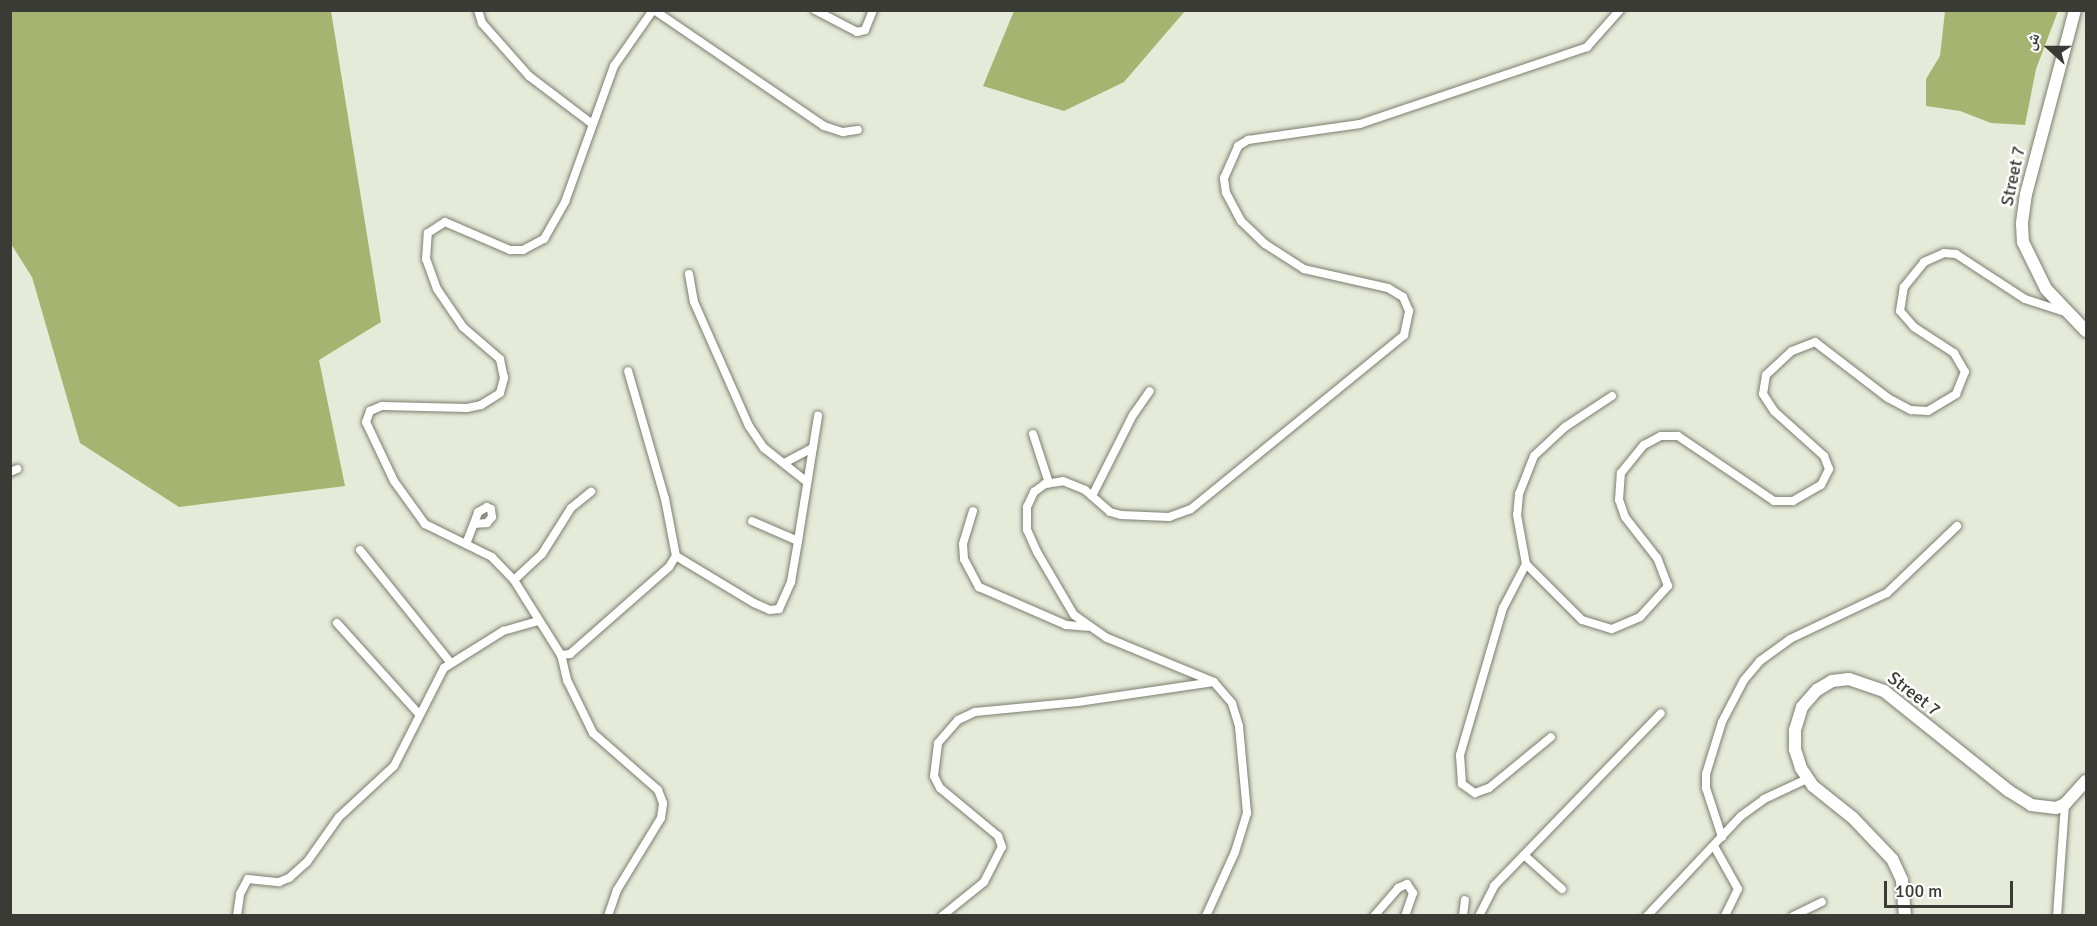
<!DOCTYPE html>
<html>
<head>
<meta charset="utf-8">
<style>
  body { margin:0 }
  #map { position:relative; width:2097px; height:926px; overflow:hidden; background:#e6ebd9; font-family:Signika,"Noto Naskh Arabic",sans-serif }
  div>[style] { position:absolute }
  .forest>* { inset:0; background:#a6b472 }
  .roads { filter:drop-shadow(0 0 2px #7b7e6f) drop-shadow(0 0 2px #7b7e6f) }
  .minor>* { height:8px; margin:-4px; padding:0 4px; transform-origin:4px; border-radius:4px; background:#fff }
  .primary>* { height:12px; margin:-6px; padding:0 6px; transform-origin:6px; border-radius:6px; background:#fff }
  span { translate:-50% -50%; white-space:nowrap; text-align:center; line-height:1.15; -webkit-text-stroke:5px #fff; paint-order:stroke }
  .street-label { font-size:18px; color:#393b34 }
  .frame { position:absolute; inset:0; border:12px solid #393b34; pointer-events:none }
  .north { position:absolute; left:2019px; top:18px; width:60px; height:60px; -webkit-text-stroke:4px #fff; paint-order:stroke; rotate:291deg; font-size:16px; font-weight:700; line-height:24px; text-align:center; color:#393b34 }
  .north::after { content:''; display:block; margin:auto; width:21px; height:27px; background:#393b34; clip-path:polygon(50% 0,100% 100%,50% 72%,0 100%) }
  .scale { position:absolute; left:1884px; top:881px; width:129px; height:27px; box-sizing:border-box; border:3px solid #393b34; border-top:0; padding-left:8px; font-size:18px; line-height:21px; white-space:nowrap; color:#393b34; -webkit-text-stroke:4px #fff; paint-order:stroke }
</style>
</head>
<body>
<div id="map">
  <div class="forest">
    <i style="clip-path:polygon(11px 10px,331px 11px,381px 322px,319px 360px,345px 486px,179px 507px,80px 443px,32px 277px,11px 244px)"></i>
    <i style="clip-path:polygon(1014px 11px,1014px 10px,1185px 11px,1124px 82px,1064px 111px,983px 86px)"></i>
    <i style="clip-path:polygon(1945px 11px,2058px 11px,2036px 69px,2025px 125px,1991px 123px,1960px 111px,1926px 106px,1926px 79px,1940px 56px)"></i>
  </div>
  <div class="roads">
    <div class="minor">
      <i style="left:478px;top:10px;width:14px;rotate:73deg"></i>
      <i style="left:482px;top:23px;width:71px;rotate:48.4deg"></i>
      <i style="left:529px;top:76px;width:78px;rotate:37.2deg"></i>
      <i style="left:654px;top:10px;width:206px;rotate:34.3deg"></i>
      <i style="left:824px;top:126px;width:20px;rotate:18deg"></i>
      <i style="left:843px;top:132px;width:15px;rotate:-8deg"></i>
      <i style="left:815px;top:10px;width:47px;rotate:27.6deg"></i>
      <i style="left:857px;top:32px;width:8px;rotate:-14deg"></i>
      <i style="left:865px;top:30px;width:22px;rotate:-68deg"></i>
      <i style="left:689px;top:274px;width:28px;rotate:80deg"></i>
      <i style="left:694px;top:302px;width:136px;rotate:66.1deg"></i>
      <i style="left:749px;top:426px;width:27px;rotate:56deg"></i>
      <i style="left:764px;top:448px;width:53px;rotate:38.2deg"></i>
      <i style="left:1612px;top:396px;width:56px;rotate:146.6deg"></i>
      <i style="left:1565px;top:427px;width:42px;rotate:136.9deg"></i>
      <i style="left:1534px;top:456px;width:41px;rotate:111.5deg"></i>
      <i style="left:1519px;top:494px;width:21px;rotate:95deg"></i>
      <i style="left:1517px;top:515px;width:50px;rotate:79.6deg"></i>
      <i style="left:1526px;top:564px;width:79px;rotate:45deg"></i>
      <i style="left:1582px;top:620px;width:31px;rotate:17deg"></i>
      <i style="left:1612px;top:629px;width:30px;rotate:-23deg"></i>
      <i style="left:1640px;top:617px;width:42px;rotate:-47.9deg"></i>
      <i style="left:1668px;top:586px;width:30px;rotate:-111deg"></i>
      <i style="left:1657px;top:558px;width:52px;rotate:-128deg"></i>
      <i style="left:1625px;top:517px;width:18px;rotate:-109deg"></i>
      <i style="left:1619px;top:500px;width:27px;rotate:-86deg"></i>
      <i style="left:1621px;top:473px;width:36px;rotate:-51deg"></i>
      <i style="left:1644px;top:445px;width:19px;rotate:-28deg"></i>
      <i style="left:1661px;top:436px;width:17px"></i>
      <i style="left:1678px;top:436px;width:116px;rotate:34.1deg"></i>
      <i style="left:1774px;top:501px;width:19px"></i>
      <i style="left:1793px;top:501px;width:32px;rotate:-30deg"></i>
      <i style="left:1821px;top:485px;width:18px;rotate:-63deg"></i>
      <i style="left:1829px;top:469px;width:14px;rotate:-111deg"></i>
      <i style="left:1824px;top:456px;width:67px;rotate:-138deg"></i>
      <i style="left:1774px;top:411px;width:20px;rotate:-123deg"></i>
      <i style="left:1763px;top:394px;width:19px;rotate:-81deg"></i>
      <i style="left:1766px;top:375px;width:35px;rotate:-43deg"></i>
      <i style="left:1792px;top:351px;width:25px;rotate:-21deg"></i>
      <i style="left:1815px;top:342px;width:92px;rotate:37.5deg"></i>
      <i style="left:1888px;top:398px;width:26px;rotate:28deg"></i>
      <i style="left:1911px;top:410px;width:17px;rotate:3deg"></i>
      <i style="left:1928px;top:411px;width:33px;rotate:-31deg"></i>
      <i style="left:1956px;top:394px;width:24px;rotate:-68deg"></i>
      <i style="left:1965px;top:372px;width:22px;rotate:-120deg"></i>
      <i style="left:1954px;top:353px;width:48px;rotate:-147deg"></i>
      <i style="left:1914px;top:327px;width:21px;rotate:-131deg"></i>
      <i style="left:1900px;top:311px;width:24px;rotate:-81deg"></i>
      <i style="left:1904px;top:287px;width:32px;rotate:-51deg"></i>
      <i style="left:1924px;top:262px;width:22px;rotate:-24deg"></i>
      <i style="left:1944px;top:253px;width:12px;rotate:5deg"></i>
      <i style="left:1956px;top:254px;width:82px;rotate:33.1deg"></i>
      <i style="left:2025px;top:299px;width:42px;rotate:18deg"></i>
      <i style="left:1033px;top:434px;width:52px;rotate:71.9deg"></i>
      <i style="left:786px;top:462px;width:30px;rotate:-28deg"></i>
      <i style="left:10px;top:472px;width:8px;rotate:-23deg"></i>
      <i style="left:1092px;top:496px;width:91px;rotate:-63.2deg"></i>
      <i style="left:1133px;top:415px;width:29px;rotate:-55deg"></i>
      <i style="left:973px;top:511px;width:34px;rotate:107deg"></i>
      <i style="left:963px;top:544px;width:15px;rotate:86deg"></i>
      <i style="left:964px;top:559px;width:32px;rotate:62deg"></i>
      <i style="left:979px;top:587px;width:95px;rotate:23.6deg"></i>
      <i style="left:1066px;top:625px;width:21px;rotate:5deg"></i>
      <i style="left:798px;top:541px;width:127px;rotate:-80.9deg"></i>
      <i style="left:466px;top:544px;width:34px;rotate:-69deg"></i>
      <i style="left:478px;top:512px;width:10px;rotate:-29deg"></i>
      <i style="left:487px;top:507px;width:4px;rotate:27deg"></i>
      <i style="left:491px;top:509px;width:8px;rotate:83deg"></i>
      <i style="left:492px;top:517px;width:8px;rotate:130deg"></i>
      <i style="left:487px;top:523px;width:13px;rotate:176deg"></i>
      <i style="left:360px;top:550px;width:144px;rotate:51.2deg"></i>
      <i style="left:676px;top:556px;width:91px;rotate:31.1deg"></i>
      <i style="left:754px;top:603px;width:17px;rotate:24deg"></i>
      <i style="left:770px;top:610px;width:9px;rotate:-6deg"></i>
      <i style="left:779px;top:609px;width:30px;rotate:-66deg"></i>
      <i style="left:791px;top:582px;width:42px;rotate:-80.3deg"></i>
      <i style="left:798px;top:541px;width:50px;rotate:-156.5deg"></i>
      <i style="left:1526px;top:564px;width:50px;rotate:117.6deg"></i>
      <i style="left:1503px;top:608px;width:153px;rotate:106.3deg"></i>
      <i style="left:1460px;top:755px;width:29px;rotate:86deg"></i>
      <i style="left:1462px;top:784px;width:16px;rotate:35deg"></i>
      <i style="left:1475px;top:793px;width:15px;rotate:-20deg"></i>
      <i style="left:1489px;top:788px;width:80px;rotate:-39.4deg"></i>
      <i style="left:514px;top:580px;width:38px;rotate:-43deg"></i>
      <i style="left:542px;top:554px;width:54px;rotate:-57.8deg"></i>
      <i style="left:571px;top:508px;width:26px;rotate:-39deg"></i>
      <i style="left:337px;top:623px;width:122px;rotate:48deg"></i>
      <i style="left:561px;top:655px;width:9px;rotate:-6deg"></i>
      <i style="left:570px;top:654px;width:132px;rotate:-41.3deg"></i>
      <i style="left:669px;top:567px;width:13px;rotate:-58deg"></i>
      <i style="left:676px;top:556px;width:58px;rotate:-100.9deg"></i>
      <i style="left:665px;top:499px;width:133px;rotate:-106.1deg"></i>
      <i style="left:1722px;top:837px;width:52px;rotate:-108.1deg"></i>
      <i style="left:1706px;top:788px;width:14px;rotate:-90deg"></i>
      <i style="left:1706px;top:774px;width:54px;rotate:-72.9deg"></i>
      <i style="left:1722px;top:722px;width:47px;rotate:-62.4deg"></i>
      <i style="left:1744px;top:680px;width:25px;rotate:-50deg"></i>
      <i style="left:1760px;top:661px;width:37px;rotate:-36deg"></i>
      <i style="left:1790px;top:639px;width:107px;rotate:-25.4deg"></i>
      <i style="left:1887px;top:593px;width:97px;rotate:-43.7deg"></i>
      <i style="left:1714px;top:846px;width:49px;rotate:60.8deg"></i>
      <i style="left:1738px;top:889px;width:30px;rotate:116deg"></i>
      <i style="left:1524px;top:855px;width:51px;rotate:41.8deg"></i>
      <i style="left:237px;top:916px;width:22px;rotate:-82deg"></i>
      <i style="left:240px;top:894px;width:17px;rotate:-62deg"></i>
      <i style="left:248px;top:879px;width:31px;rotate:6deg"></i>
      <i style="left:279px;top:882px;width:11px;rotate:-22deg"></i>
      <i style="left:289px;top:878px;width:24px;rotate:-42deg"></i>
      <i style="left:307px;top:862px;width:55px;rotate:-54.6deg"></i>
      <i style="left:339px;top:817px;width:75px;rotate:-42.8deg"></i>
      <i style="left:394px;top:766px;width:110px;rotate:-63deg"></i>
      <i style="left:444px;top:668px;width:70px;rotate:-32.1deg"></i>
      <i style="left:503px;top:631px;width:37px;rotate:-16deg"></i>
      <i style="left:608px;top:916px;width:28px;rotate:-71deg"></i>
      <i style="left:617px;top:890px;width:84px;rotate:-58.6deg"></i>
      <i style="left:661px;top:818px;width:15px;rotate:-82deg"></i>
      <i style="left:663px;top:803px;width:14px;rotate:-111deg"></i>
      <i style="left:658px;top:790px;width:86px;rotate:-138.8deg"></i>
      <i style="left:593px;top:733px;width:59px;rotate:-116.1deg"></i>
      <i style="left:567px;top:680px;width:26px;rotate:-103deg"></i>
      <i style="left:561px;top:655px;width:89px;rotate:-122.1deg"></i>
      <i style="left:514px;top:580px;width:32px;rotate:-134deg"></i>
      <i style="left:492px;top:557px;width:75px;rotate:-153.8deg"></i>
      <i style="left:425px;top:524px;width:53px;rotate:-125.8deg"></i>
      <i style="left:394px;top:481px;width:65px;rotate:-115.4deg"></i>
      <i style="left:366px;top:422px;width:12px;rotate:-70deg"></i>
      <i style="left:370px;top:411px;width:13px;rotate:-23deg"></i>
      <i style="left:382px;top:406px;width:85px;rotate:1.3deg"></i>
      <i style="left:467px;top:408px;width:14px;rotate:-12deg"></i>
      <i style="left:481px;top:405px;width:22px;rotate:-32deg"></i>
      <i style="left:500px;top:393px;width:16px;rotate:-75deg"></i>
      <i style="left:504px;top:378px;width:19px;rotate:-102deg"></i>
      <i style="left:500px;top:359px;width:49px;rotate:-139.1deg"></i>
      <i style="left:463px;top:327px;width:46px;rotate:-124.4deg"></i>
      <i style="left:437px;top:289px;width:32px;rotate:-110deg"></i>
      <i style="left:426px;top:259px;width:26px;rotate:-86deg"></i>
      <i style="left:428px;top:233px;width:20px;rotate:-33deg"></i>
      <i style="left:445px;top:222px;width:71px;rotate:23.3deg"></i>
      <i style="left:510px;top:250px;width:13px"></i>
      <i style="left:523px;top:250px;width:24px;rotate:-28deg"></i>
      <i style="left:544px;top:239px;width:43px;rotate:-60.4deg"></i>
      <i style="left:565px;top:202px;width:145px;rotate:-70.2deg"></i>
      <i style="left:614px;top:66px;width:68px;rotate:-55.1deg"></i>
      <i style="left:942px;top:916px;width:54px;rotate:-39deg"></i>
      <i style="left:984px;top:882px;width:39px;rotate:-63deg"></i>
      <i style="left:1002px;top:847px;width:12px;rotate:-110deg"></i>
      <i style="left:998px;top:836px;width:75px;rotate:-140.4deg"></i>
      <i style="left:940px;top:788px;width:13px;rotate:-117deg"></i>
      <i style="left:934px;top:776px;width:33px;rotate:-83deg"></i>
      <i style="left:938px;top:743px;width:30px;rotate:-49deg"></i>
      <i style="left:958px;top:720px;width:19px;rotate:-25deg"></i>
      <i style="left:975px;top:712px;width:103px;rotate:-5.5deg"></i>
      <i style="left:1078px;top:702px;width:137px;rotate:-8.4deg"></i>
      <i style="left:1206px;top:916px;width:70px;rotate:-65.6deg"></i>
      <i style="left:1235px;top:852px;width:41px;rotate:-72.9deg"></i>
      <i style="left:1247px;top:813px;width:87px;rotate:-95.3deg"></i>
      <i style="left:1239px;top:726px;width:24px;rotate:-107deg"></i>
      <i style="left:1232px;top:703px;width:28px;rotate:-131deg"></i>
      <i style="left:1214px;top:682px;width:116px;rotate:-157.6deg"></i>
      <i style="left:1107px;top:638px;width:40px;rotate:-145.1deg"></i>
      <i style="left:1074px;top:615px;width:73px;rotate:-120.4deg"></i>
      <i style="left:1037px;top:552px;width:24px;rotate:-114deg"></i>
      <i style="left:1027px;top:530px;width:23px;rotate:-90deg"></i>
      <i style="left:1027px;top:507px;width:17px;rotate:-65deg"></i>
      <i style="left:1034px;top:492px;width:14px;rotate:-36deg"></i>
      <i style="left:1045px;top:484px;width:18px;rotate:-9deg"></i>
      <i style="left:1063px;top:481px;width:24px;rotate:22deg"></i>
      <i style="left:1085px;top:490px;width:33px;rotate:41deg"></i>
      <i style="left:1110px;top:512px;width:11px;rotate:15deg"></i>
      <i style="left:1121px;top:515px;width:48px;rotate:2.4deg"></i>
      <i style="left:1169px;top:517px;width:23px;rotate:-20deg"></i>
      <i style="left:1191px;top:509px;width:275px;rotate:-39.2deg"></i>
      <i style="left:1404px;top:335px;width:25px;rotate:-78deg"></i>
      <i style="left:1409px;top:311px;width:15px;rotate:-113deg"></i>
      <i style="left:1403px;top:297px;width:17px;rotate:-149deg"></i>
      <i style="left:1388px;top:288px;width:86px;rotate:-167.3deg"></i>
      <i style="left:1304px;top:269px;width:46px;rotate:-147.3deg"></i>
      <i style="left:1265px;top:244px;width:33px;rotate:-136deg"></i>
      <i style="left:1241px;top:221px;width:32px;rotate:-118deg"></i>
      <i style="left:1226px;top:193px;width:15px;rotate:-98deg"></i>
      <i style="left:1224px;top:178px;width:35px;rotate:-66deg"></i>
      <i style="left:1238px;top:146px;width:12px;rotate:-31deg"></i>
      <i style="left:1248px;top:140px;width:113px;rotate:-8.1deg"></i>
      <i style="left:1360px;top:124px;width:240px;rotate:-18.7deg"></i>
      <i style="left:1587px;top:47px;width:50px;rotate:-48.3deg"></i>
      <i style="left:1374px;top:916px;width:37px;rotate:-49deg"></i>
      <i style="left:1398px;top:888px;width:10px;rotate:-24deg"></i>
      <i style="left:1407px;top:884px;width:11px;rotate:56deg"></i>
      <i style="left:1413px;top:893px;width:24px;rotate:109deg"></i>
      <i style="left:1463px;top:916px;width:16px;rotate:-83deg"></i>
      <i style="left:1479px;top:916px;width:34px;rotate:-63deg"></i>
      <i style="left:1494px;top:886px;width:240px;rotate:-46deg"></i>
      <i style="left:1647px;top:916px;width:137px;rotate:-46.8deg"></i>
      <i style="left:1741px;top:816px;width:29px;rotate:-36deg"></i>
      <i style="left:1764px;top:799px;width:47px;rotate:-24.9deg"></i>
      <i style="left:1793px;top:916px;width:32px;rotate:-26deg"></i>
      <i style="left:2057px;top:916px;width:112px;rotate:-85.9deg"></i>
    </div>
    <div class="primary">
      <i style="left:2075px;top:10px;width:190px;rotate:104.9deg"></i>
      <i style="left:2026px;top:194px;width:30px;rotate:98deg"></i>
      <i style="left:2022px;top:224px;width:18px;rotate:87deg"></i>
      <i style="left:2023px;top:242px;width:52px;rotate:63.9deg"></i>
      <i style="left:2046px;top:289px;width:58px;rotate:46.4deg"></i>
      <i style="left:1905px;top:916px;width:36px;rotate:-95deg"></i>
      <i style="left:1902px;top:880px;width:23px;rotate:-115deg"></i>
      <i style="left:1892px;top:859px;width:57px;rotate:-133.6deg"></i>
      <i style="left:1853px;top:818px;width:51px;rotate:-141.3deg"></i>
      <i style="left:1813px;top:786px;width:22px;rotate:-124deg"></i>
      <i style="left:1801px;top:768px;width:19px;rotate:-108deg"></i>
      <i style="left:1795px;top:750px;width:20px;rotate:-90deg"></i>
      <i style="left:1795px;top:730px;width:24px;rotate:-73deg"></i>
      <i style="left:1802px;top:707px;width:23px;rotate:-49deg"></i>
      <i style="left:1817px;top:690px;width:17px;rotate:-31deg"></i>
      <i style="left:1832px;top:681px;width:17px;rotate:-7deg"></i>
      <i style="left:1849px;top:679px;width:37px;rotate:19deg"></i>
      <i style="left:1884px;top:691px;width:160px;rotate:38.7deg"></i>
      <i style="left:2009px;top:791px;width:26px;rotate:32deg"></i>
      <i style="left:2031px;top:805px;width:25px;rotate:7deg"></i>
      <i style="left:2056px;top:808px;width:10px;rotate:-24deg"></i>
      <i style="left:2065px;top:804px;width:31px;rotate:-48deg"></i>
    </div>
  </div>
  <div class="street-label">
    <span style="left:2013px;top:176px;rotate:-78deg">Street 7</span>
    <span style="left:1914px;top:694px;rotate:37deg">Street 7</span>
  </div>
  <div class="frame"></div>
  <div class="north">ش</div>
  <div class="scale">100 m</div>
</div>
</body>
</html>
